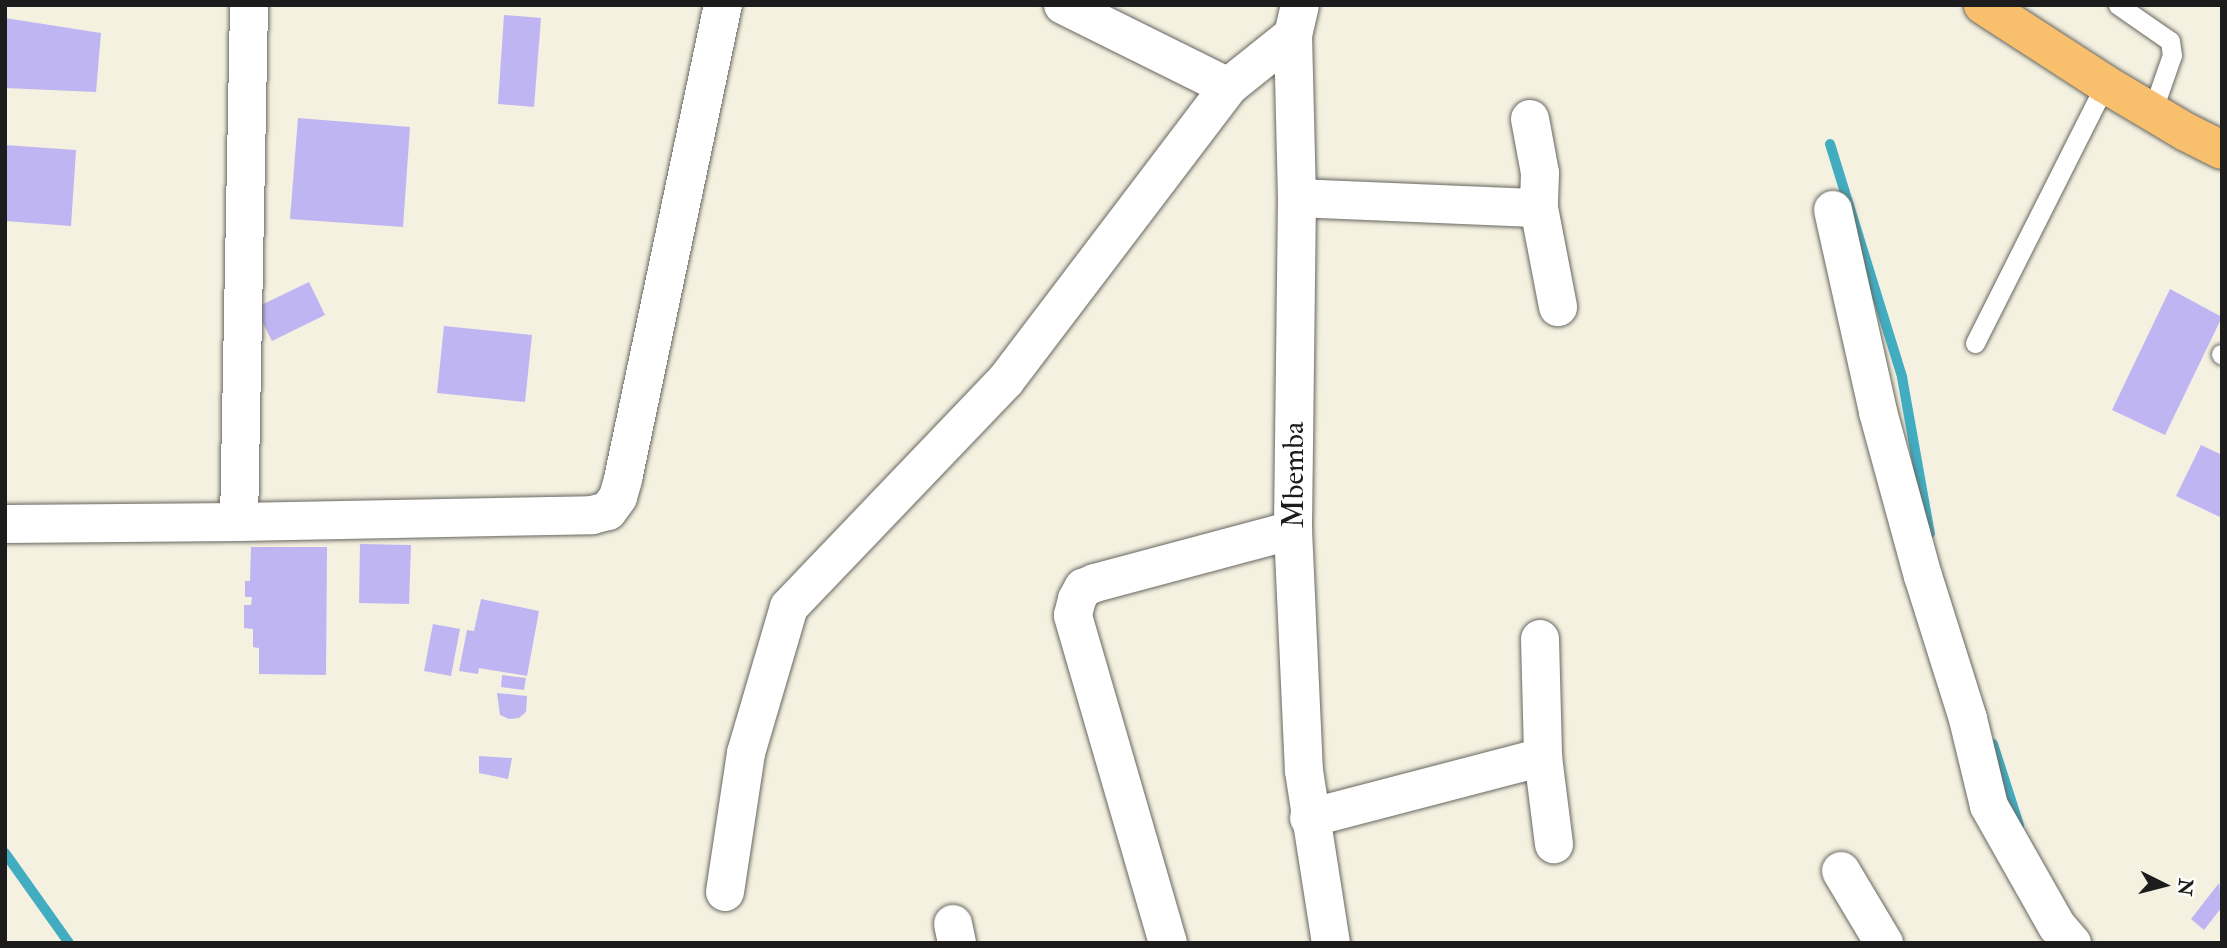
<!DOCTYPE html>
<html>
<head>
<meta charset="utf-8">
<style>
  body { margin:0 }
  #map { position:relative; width:2227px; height:948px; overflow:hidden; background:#f4f1e0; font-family:"IM FELL Double Pica",serif }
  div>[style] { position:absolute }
  .stream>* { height:10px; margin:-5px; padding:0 5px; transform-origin:5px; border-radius:5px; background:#42acc1 }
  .building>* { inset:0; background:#c0b5f3 }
  .roads { filter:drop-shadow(0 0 2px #686761) drop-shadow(0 0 2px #686761) }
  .service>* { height:19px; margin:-9.5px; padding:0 9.5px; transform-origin:9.5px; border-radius:9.5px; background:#fff }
  .minor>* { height:38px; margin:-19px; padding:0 19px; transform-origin:19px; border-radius:19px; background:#fff }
  .primary>* { height:38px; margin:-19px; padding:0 19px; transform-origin:19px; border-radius:19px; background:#f8bf6c }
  span { translate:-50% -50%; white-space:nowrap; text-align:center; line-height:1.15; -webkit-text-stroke:5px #fff; paint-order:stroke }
  .street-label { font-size:30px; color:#1c1c1c }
  .frame { position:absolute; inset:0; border:7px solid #1c1c1c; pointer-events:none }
  .north { position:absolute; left:2129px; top:850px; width:70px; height:70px; -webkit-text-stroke:5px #fff; paint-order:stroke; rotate:96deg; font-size:19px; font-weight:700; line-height:28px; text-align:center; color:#1c1c1c }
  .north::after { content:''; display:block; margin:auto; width:24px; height:32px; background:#1c1c1c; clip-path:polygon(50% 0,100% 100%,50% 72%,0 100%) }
</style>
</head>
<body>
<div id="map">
  <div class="stream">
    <i style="left:1830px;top:144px;width:244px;rotate:72.8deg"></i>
    <i style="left:1902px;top:377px;width:159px;rotate:79.9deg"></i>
    <i style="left:1993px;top:744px;width:85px;rotate:72.2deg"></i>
    <i style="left:5px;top:853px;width:110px;rotate:54.6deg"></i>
  </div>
  <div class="building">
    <i style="clip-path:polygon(504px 15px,541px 18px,534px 107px,498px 104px)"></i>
    <i style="clip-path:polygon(5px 18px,101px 33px,96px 92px,5px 88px)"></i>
    <i style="clip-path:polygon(298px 118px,410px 127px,403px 227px,290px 219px)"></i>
    <i style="clip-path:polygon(5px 145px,76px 150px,71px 226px,5px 221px)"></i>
    <i style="clip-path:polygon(309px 282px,325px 315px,272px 341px,255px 308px)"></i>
    <i style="clip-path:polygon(2170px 289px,2222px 317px,2165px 435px,2112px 410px)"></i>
    <i style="clip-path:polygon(444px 326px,532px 335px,525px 402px,437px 393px)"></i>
    <i style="clip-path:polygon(2201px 445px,2222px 455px,2222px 518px,2176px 496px)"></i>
    <i style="clip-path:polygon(360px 544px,411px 545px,409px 604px,359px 603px)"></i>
    <i style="clip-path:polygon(251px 547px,327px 547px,326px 675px,259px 674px,259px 648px,253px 647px,253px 629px,244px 628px,244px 605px,251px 605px,252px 597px,245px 597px,245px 581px,250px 581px)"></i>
    <i style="clip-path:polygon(481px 599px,539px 611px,527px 676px,479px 668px,478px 674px,459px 671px,467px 630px,474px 631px)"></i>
    <i style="clip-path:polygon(433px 624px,460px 629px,451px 676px,424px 671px)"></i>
    <i style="clip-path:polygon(502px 675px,526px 678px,524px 690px,501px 687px)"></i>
    <i style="clip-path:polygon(497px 693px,527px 696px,526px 712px,519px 718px,509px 719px,500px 715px)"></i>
    <i style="clip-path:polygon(479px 756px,512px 758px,508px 779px,479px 773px)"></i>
    <i style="clip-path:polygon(2219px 883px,2222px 907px,2204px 930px,2191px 919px)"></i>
  </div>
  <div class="roads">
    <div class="service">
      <i style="left:2118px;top:5px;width:63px;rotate:34.7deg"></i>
      <i style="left:2170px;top:41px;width:14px;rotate:82deg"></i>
      <i style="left:2172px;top:55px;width:60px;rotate:109.3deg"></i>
      <i style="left:1975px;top:343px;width:290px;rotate:-63.3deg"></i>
      <i style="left:2221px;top:354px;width:1px;rotate:45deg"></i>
    </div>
    <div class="minor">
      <i style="left:1063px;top:5px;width:184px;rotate:26.4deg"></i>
      <i style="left:1300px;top:5px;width:31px;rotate:103deg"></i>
      <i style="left:1293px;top:35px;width:163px;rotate:88.6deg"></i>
      <i style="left:1297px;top:198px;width:332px;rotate:90.7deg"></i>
      <i style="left:1293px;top:530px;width:241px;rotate:87.4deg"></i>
      <i style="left:1304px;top:771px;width:174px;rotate:81.1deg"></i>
      <i style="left:1530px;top:119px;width:55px;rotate:79.5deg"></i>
      <i style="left:1540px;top:173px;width:35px;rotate:92deg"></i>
      <i style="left:1539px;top:208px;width:101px;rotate:79.1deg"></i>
      <i style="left:1297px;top:198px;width:242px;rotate:2.4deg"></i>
      <i style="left:1833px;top:210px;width:207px;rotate:77.4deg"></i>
      <i style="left:1878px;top:412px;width:170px;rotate:74.7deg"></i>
      <i style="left:1923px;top:576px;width:150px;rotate:72.5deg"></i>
      <i style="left:1968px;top:719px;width:89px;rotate:76.4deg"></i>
      <i style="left:1989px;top:806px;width:138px;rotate:60.5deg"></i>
      <i style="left:2057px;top:926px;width:23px;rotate:49deg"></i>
      <i style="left:239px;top:522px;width:517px;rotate:-88.89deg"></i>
      <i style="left:5px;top:524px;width:234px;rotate:-0.5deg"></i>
      <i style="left:239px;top:522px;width:353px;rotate:-1.1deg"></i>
      <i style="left:592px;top:515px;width:16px;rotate:-14deg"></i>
      <i style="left:608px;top:511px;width:17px;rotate:-54deg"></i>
      <i style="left:618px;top:497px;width:19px;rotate:-74deg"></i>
      <i style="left:623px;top:479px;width:484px;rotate:-78.1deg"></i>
      <i style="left:1540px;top:639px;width:118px;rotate:88.5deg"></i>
      <i style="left:1543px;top:757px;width:88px;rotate:82.8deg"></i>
      <i style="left:1309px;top:818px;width:242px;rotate:-14.6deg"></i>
      <i style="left:1841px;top:871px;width:84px;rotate:59.2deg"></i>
      <i style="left:725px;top:892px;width:141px;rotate:-81.4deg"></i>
      <i style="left:746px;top:753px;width:152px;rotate:-73.6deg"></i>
      <i style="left:789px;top:607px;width:314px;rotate:-46.3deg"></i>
      <i style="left:1006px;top:380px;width:368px;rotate:-52.8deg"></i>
      <i style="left:1228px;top:87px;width:83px;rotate:-38.7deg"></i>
      <i style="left:953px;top:924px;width:19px;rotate:78deg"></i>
      <i style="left:1168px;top:943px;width:341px;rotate:-106.2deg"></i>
      <i style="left:1073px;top:615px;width:16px;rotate:-76deg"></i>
      <i style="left:1077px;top:599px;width:13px;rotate:-61deg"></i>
      <i style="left:1083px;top:588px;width:13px;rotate:-23deg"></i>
      <i style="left:1095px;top:583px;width:205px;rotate:-15deg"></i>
    </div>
    <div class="primary">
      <i style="left:1983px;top:5px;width:145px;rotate:32.9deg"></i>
      <i style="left:2105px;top:84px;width:94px;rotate:30.7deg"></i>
      <i style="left:2186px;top:132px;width:40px;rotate:26.6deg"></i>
    </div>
  </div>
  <div class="street-label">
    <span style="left:1294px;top:475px;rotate:-90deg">Mbemba</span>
  </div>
  <div class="frame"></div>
  <div class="north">N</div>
</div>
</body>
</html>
